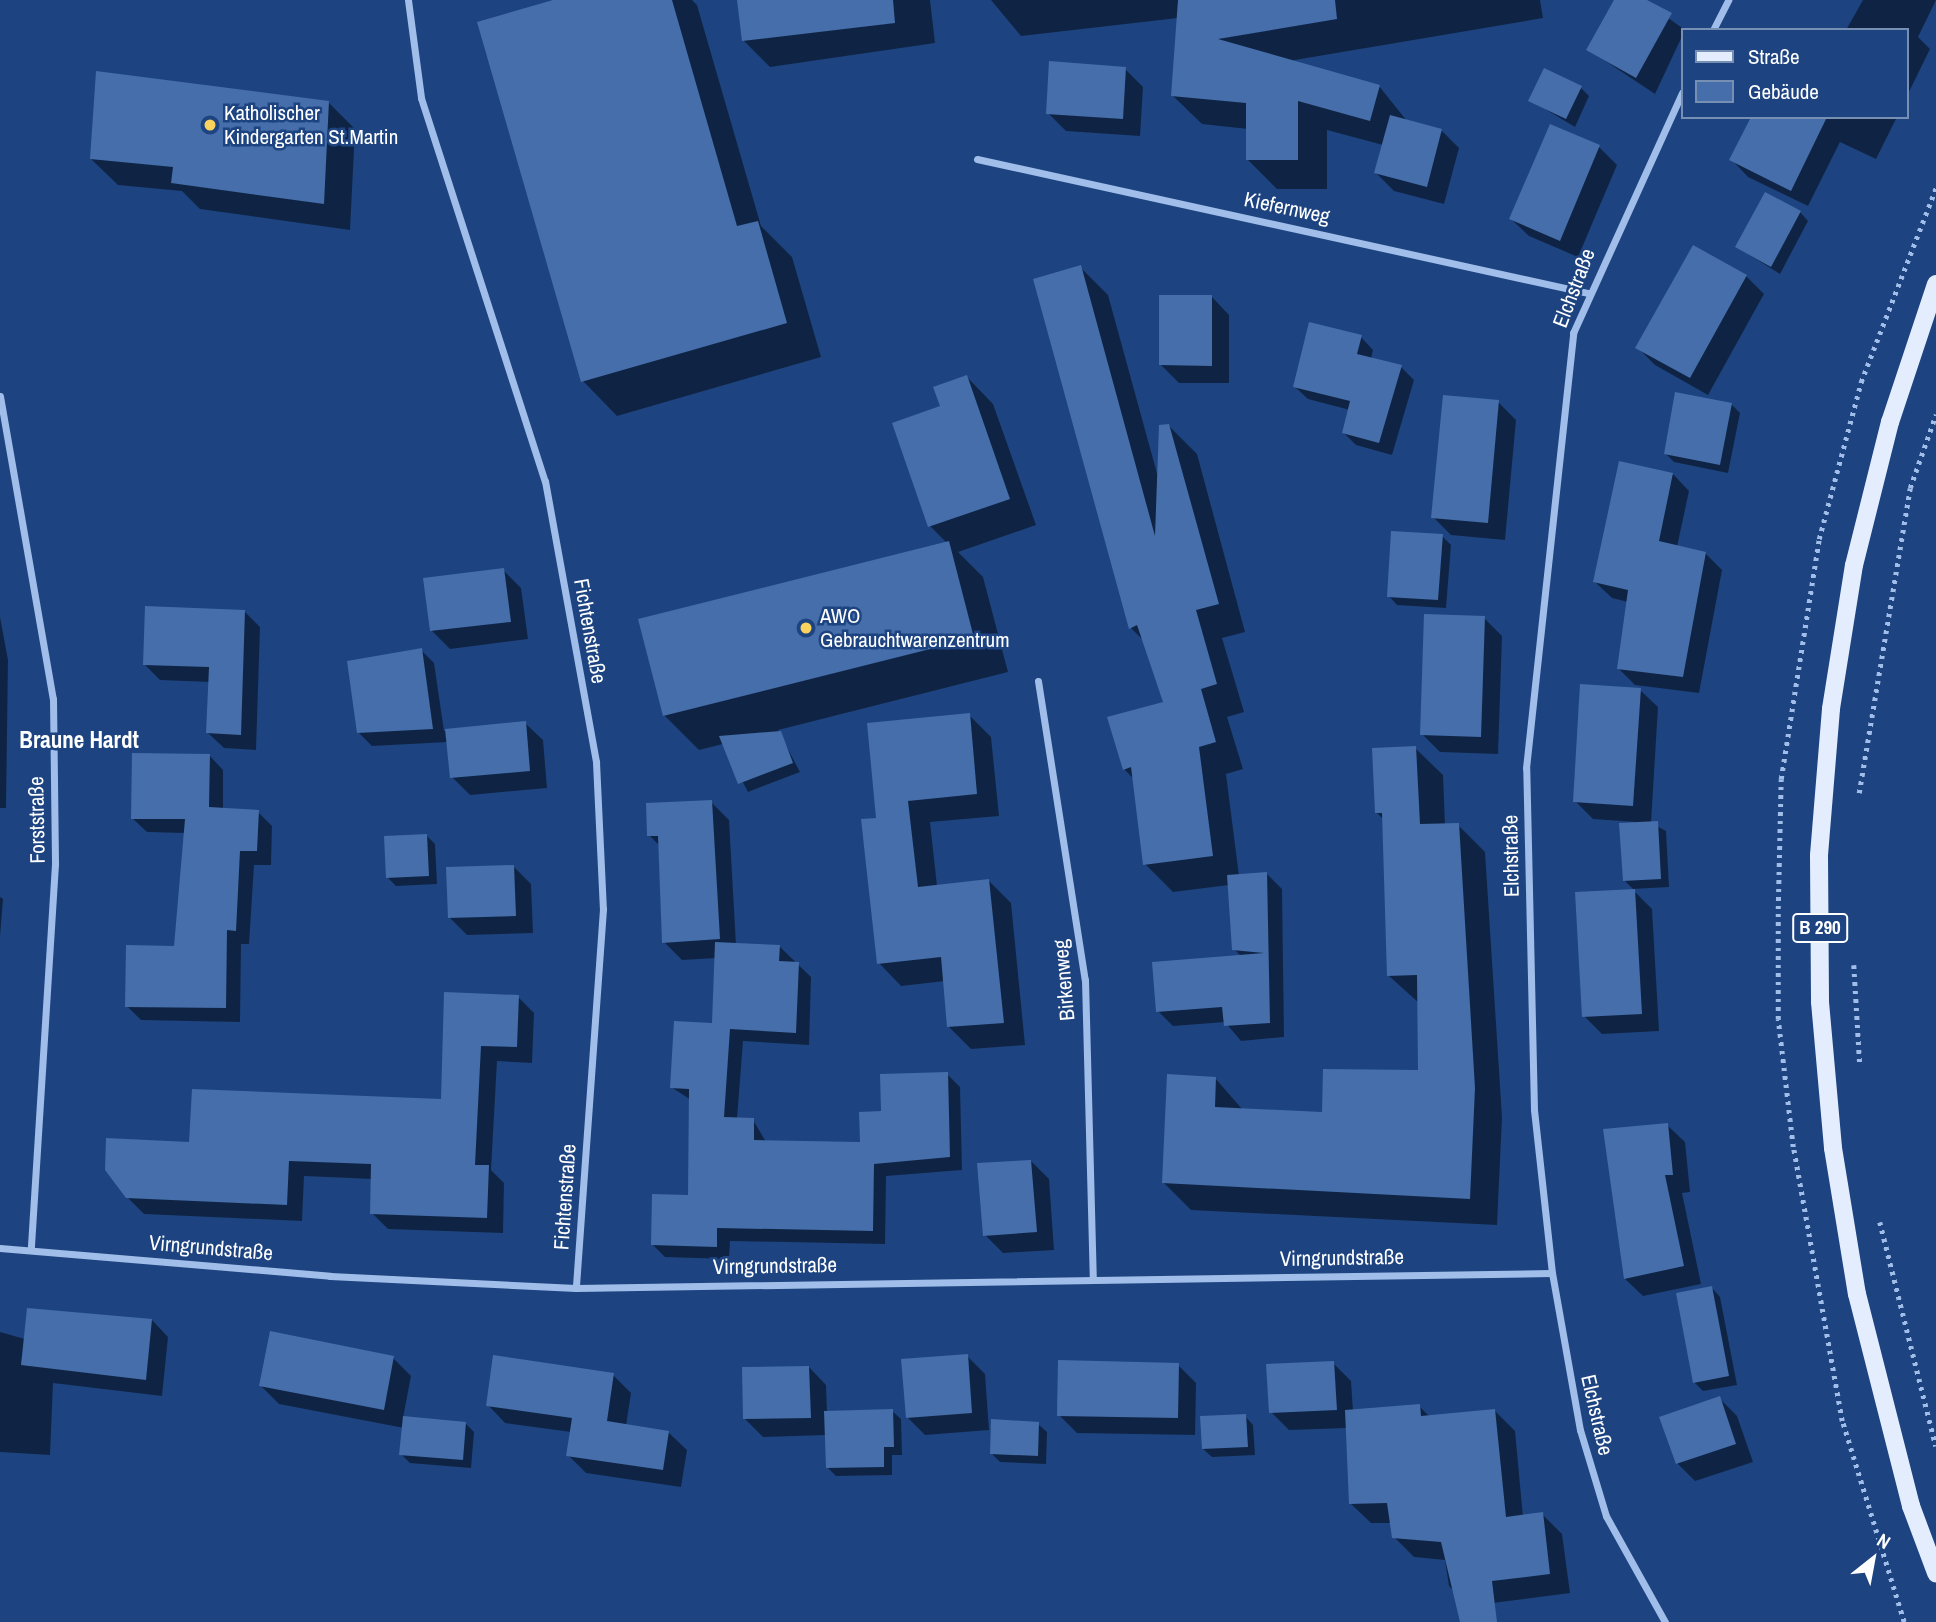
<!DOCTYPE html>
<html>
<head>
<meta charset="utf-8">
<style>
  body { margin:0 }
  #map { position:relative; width:1936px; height:1622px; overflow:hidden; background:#1d4480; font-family:"Archivo Narrow",sans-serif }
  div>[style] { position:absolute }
  .shadow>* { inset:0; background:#0007 }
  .building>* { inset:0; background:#456eaa }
  .path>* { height:4.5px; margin-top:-2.25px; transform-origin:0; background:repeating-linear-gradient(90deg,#a0bee9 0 3.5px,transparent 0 8.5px) }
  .minor>* { height:7px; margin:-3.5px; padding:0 3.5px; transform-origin:3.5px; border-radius:3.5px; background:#a0bee9 }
  .primary>* { height:18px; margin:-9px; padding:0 9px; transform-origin:9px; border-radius:9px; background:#e3edfe }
  .dots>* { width:19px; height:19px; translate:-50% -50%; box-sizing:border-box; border:4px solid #1d4480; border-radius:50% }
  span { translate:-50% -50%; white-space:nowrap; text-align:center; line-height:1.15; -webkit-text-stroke:5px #1d4480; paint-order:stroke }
  .shield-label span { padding:2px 5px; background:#1d4480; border:2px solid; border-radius:5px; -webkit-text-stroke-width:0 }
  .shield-label { font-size:19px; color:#fff; font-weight:700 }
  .poi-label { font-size:21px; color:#fff }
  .left { translate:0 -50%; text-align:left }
  .street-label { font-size:21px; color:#fff }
  .neighbourhood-label { font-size:23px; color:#fff; font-weight:700 }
  .legend { position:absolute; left:1681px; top:28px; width:228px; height:91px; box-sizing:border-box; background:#1d4480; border:2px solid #778fb3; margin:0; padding:9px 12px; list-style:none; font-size:21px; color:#fff }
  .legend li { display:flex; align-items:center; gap:14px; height:35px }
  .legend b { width:35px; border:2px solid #778fb3 }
  .north { position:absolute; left:1838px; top:1524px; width:70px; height:70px; -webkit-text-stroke:5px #1d4480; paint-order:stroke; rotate:31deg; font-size:19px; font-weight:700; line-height:28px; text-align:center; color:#fff }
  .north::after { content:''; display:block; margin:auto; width:24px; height:32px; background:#fff; clip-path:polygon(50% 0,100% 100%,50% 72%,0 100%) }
</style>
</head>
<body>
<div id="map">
  <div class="shadow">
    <i style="clip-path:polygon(560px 0,692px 0,697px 5px,761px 226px,792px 257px,821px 357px,617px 416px,583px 381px)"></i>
    <i style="clip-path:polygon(738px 0,930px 0,935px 43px,770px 67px,743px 40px)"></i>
    <i style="clip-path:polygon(991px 0,1540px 0,1543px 18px,1289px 61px,1379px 86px,1407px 121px,1441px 130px,1459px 148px,1444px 204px,1394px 191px,1376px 173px,1383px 145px,1327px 130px,1327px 189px,1277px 189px,1248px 160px,1248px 129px,1202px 124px,1172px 95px,1178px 18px,1021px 36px)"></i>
    <i style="clip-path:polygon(1616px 0,1643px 0,1685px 30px,1655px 94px,1589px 50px)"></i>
    <i style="clip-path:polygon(1863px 0,1936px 0,1918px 37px,1930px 49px,1906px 98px,1906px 30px,1846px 30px)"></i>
    <i style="clip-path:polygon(1125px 69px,1143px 87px,1140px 136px,1066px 131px,1048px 113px)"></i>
    <i style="clip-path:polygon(1581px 88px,1589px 96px,1575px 127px,1530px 100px)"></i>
    <i style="clip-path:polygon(328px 102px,355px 129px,350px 230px,200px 209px,182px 191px,118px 185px,91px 159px)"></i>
    <i style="clip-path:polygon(1753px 117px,1897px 117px,1876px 159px,1840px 142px,1808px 206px,1748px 177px,1732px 160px)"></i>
    <i style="clip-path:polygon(1599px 147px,1617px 165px,1578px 257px,1529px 236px,1511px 219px)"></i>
    <i style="clip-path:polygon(1800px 212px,1808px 221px,1780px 274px,1737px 247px)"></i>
    <i style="clip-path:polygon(1080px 267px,1108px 295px,1158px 477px,1169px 426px,1197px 454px,1245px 632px,1222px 638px,1244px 712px,1227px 717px,1243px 769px,1226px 774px,1239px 876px,1267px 874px,1282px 889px,1284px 1037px,1241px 1041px,1225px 1022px,1173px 1026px,1158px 1011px,1241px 956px,1234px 949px,1229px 885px,1173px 892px,1145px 864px,1134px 779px,1124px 769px,1165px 703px,1145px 642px,1131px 628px)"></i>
    <i style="clip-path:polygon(1746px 276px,1764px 294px,1708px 395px,1655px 365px,1637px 347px)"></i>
    <i style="clip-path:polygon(1212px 297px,1229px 315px,1229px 383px,1179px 383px,1161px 365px)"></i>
    <i style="clip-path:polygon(1361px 337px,1373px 350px,1371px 359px,1401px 367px,1414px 380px,1392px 455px,1356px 445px,1344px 433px,1350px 410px,1308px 399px,1295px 387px)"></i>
    <i style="clip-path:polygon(967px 377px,993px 404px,1036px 525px,958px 552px,983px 577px,1008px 672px,778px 730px,800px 772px,748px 792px,723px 744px,699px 750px,664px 715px,947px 543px,930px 526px,895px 424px,942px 407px)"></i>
    <i style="clip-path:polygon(1498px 402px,1516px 420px,1505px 540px,1451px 535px,1433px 517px)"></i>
    <i style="clip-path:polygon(1731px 404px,1740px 413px,1728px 473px,1674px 462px,1666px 454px)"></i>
    <i style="clip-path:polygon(1673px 474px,1689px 491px,1677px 547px,1705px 553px,1722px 570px,1699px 693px,1635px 685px,1619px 669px,1628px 602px,1612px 598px,1595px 582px)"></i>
    <i style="clip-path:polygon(1442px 536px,1451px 545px,1446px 608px,1397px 605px,1389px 596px)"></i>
    <i style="clip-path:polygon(503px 570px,521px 588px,528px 639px,450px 649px,432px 631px)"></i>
    <i style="clip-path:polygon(244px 611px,260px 627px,256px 750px,224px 748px,208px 733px,211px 682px,160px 680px,144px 664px)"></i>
    <i style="clip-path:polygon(0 617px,8px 660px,6px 808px,0 808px)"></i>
    <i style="clip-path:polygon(1484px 618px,1502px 636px,1498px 754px,1440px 752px,1422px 734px)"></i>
    <i style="clip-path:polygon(421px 650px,434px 663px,444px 731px,525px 723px,543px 740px,547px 788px,470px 795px,452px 777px,448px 742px,372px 746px,359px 733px)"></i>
    <i style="clip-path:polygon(1640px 690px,1658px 707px,1651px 823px,1666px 831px,1669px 887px,1633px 889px,1625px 881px,1636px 822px,1593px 819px,1575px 801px)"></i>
    <i style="clip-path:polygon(969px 715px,991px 737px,999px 816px,930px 822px,937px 886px,988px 880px,1011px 903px,1025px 1045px,971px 1049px,949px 1027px,945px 981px,901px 986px,879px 963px,878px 819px)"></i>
    <i style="clip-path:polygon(1415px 748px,1443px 775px,1445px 825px,1458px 825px,1485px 852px,1502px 1117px,1497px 1225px,1191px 1210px,1164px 1183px,1215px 1078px,1243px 1110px,1324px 1114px,1420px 1071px,1419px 1003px,1389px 976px,1384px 820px,1377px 813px)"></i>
    <i style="clip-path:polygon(209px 755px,223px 770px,223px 810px,258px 812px,272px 826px,271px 865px,254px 865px,249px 944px,241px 944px,240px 1022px,141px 1020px,127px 1006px,176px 948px,185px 833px,147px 832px,132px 818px)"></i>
    <i style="clip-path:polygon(711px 802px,729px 820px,736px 945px,779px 946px,811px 977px,809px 1045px,743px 1041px,737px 1119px,753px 1120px,766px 1142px,862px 1144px,883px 1113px,947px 1074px,960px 1087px,962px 1170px,886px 1176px,885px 1244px,730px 1241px,729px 1259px,665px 1257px,652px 1244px,689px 1197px,691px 1100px,671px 1087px,714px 1025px,717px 958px,682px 960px,664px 942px,660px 846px,649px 835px)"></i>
    <i style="clip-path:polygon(426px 835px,435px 844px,437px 884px,396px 886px,387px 877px)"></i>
    <i style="clip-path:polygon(513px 866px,531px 884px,533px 933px,467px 935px,449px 917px)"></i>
    <i style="clip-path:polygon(1634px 891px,1652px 909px,1659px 1031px,1602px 1034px,1584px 1016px)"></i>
    <i style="clip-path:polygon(0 897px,3px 899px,0 937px)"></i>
    <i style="clip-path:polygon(445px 994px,518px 997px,534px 1013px,532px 1063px,497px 1061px,491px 1170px,504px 1183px,503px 1233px,388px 1229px,372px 1213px,373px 1179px,304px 1176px,302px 1221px,144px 1214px,127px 1197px,190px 1144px,442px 1101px)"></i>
    <i style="clip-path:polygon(1667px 1125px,1685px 1142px,1690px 1192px,1682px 1193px,1701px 1284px,1643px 1296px,1625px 1279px)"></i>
    <i style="clip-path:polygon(1031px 1161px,1049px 1179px,1054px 1250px,1003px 1253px,985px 1235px)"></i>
    <i style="clip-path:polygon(1712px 1288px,1720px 1297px,1737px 1385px,1703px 1391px,1694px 1382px)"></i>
    <i style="clip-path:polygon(152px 1320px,168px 1337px,162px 1396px,53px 1383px,50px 1455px,0 1452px,0 1332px,25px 1339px)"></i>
    <i style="clip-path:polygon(967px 1356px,985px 1374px,989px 1430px,925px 1435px,907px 1417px)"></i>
    <i style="clip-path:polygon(393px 1358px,411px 1376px,403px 1418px,466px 1424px,474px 1432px,471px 1468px,410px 1463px,401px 1454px,404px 1428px,279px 1404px,261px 1386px)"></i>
    <i style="clip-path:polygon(1333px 1363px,1351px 1381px,1353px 1411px,1419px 1406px,1430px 1417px,1495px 1411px,1515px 1431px,1523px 1517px,1542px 1514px,1562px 1534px,1570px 1593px,1469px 1606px,1449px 1586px,1445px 1560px,1414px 1557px,1394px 1537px,1392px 1523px,1371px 1523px,1350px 1503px,1347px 1428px,1289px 1430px,1271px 1412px)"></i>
    <i style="clip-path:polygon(1178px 1365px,1196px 1383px,1195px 1435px,1077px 1433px,1059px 1415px)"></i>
    <i style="clip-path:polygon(809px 1367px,826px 1385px,827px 1412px,892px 1411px,901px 1419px,902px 1455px,892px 1455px,892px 1475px,836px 1476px,828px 1468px,827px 1435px,763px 1437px,745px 1419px)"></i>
    <i style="clip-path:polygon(613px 1375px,631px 1393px,626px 1426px,669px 1433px,687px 1450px,681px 1487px,586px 1473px,568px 1455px,571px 1432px,505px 1423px,488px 1405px)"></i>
    <i style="clip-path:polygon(1719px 1398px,1737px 1416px,1753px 1462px,1695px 1481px,1677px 1463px)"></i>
    <i style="clip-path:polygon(1245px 1416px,1253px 1425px,1255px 1455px,1212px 1457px,1203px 1449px)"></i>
    <i style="clip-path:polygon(1038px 1424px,1047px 1432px,1046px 1464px,1000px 1462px,991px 1453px)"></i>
  </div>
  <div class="building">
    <i style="clip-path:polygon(553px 0,672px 0,737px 226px,758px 221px,787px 323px,581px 382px,477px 22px)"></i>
    <i style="clip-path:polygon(737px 0,893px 0,895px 23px,742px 41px)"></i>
    <i style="clip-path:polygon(1178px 0,1335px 0,1337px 19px,1218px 39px,1380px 85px,1370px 121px,1298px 101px,1298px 160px,1246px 160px,1246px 103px,1171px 96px)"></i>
    <i style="clip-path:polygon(1614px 0,1647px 0,1672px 13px,1636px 78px,1586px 50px)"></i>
    <i style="clip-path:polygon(1049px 61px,1126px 67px,1123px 119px,1046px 114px)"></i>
    <i style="clip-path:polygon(1544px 68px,1582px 86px,1566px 119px,1528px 101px)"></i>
    <i style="clip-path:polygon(96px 71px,329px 101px,324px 204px,171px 183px,173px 167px,90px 159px)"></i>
    <i style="clip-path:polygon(1390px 115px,1442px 129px,1427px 187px,1374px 173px)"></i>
    <i style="clip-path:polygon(1751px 117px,1827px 117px,1791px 191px,1729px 160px)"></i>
    <i style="clip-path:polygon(1550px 124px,1600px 145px,1560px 241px,1509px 219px)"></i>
    <i style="clip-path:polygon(1765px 192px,1801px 211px,1771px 267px,1735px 247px)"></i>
    <i style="clip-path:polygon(1693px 245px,1747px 275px,1690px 378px,1635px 348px)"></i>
    <i style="clip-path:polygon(1081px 265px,1155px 536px,1159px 425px,1169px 424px,1219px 604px,1196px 610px,1217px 684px,1201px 689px,1216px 742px,1199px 747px,1213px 856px,1143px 865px,1131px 767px,1123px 770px,1107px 717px,1163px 702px,1137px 625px,1129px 629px,1033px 279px)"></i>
    <i style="clip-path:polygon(1159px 295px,1212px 295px,1212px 366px,1159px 365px)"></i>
    <i style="clip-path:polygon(1309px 322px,1362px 335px,1357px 354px,1402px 365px,1379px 443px,1342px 433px,1350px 401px,1293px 387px)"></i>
    <i style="clip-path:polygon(967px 375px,1010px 499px,928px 527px,892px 423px,940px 406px,933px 387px)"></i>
    <i style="clip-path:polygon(1675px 392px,1732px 403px,1720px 465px,1664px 454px)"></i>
    <i style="clip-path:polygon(1443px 395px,1499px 400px,1488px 523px,1431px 518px)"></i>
    <i style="clip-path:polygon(1619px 461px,1673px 473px,1659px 541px,1706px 552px,1683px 677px,1617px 669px,1628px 590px,1593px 582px)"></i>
    <i style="clip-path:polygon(1391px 531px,1443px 534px,1438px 600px,1387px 597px)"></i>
    <i style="clip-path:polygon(949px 541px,974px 638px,663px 716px,638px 619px)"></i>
    <i style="clip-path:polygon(504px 568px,511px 622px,430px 631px,423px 578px)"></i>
    <i style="clip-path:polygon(145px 606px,245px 610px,241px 735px,206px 733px,209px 667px,143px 665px)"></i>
    <i style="clip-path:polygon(1424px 614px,1485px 616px,1481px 737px,1420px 735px)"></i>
    <i style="clip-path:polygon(422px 648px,433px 729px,357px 733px,347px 661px)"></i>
    <i style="clip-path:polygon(1580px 684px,1641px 688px,1633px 806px,1573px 802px)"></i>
    <i style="clip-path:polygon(970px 713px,977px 794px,908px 801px,918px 887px,989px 879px,1004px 1023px,947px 1027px,941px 957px,877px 964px,861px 819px,876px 818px,867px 723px)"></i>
    <i style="clip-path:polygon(526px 721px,530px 771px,450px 778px,445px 729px)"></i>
    <i style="clip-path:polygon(781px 731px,793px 763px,738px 784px,719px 736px)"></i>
    <i style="clip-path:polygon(1416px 746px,1420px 824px,1459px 823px,1475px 1088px,1470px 1199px,1162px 1183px,1167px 1074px,1216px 1077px,1215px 1107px,1322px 1112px,1323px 1069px,1418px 1070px,1417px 975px,1387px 976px,1382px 813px,1375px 813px,1372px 748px)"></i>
    <i style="clip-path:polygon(132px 753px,210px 754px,209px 807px,259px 810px,257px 851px,240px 851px,236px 931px,227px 930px,226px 1008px,125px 1007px,126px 945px,174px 946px,185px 819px,131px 819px)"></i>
    <i style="clip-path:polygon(712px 800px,720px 939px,662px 943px,658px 836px,647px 836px,646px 803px)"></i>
    <i style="clip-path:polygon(1658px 821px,1661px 879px,1623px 881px,1619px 823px)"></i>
    <i style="clip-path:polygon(427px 834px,429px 876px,386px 878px,384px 836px)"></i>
    <i style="clip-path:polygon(514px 865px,516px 916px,448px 918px,446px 867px)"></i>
    <i style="clip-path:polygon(1267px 872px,1270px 1023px,1224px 1026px,1222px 1007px,1156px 1012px,1152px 962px,1264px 953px,1232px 950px,1227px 875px)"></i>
    <i style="clip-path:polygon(1635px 889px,1642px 1014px,1582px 1017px,1575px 892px)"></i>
    <i style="clip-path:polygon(715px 942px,780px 945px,779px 961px,799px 962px,796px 1033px,730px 1029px,724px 1117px,754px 1118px,754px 1140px,860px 1142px,859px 1112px,881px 1111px,880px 1074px,948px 1072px,950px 1157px,874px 1164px,873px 1231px,717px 1228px,717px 1247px,651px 1245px,652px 1194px,688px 1195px,689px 1089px,670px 1088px,674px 1021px,712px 1023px)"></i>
    <i style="clip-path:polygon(444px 992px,519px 995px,517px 1047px,481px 1046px,475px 1165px,489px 1165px,487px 1218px,370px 1214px,371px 1164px,289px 1161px,287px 1205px,126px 1198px,105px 1170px,106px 1138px,189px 1142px,192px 1089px,441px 1099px)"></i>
    <i style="clip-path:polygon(1668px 1123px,1673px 1175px,1665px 1175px,1684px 1266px,1624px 1279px,1603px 1129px)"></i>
    <i style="clip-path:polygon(1031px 1160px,1037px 1232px,983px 1236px,977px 1163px)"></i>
    <i style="clip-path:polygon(1712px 1286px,1729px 1376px,1693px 1383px,1676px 1293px)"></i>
    <i style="clip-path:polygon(27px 1308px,152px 1319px,146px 1380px,21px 1365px)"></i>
    <i style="clip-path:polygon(270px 1331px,394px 1356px,384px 1410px,259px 1386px)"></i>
    <i style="clip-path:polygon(968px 1354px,972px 1413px,906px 1418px,901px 1359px)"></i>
    <i style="clip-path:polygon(493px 1355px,614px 1373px,607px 1421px,669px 1431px,663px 1470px,566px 1456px,572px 1418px,486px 1406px)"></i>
    <i style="clip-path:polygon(1058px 1360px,1179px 1363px,1178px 1418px,1057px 1416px)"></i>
    <i style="clip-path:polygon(1334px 1361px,1337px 1410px,1269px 1413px,1266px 1364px)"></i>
    <i style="clip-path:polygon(809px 1366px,811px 1418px,743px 1419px,742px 1367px)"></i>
    <i style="clip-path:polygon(1720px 1396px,1736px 1444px,1676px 1464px,1659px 1417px)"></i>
    <i style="clip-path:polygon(1420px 1404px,1421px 1416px,1495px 1409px,1506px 1517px,1543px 1512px,1550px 1574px,1492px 1581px,1497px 1622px,1460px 1622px,1441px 1542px,1392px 1538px,1387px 1503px,1349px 1504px,1345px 1410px)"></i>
    <i style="clip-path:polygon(893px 1409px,894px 1447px,884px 1447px,884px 1467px,826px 1468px,824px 1411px)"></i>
    <i style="clip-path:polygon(1246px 1414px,1248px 1447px,1202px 1449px,1200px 1416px)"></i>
    <i style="clip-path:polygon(403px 1416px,466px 1422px,463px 1460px,399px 1455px)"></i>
    <i style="clip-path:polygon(991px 1419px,1039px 1422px,1038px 1456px,990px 1454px)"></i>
  </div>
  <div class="path">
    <i style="left:1859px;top:793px;width:309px;rotate:-80.5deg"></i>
    <i style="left:1910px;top:488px;width:78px;rotate:-70.6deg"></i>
    <i style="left:1854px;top:965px;width:100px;rotate:86.6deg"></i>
    <i style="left:1880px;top:1222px;width:231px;rotate:76deg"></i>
    <i style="left:1904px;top:1622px;width:210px;rotate:-107.1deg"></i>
    <i style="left:1842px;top:1421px;width:278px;rotate:-100.1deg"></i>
    <i style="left:1793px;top:1147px;width:129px;rotate:-96.7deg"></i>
    <i style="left:1778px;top:1019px;width:110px;rotate:-90deg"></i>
    <i style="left:1778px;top:909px;width:130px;rotate:-88.7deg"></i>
    <i style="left:1781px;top:779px;width:243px;rotate:-81deg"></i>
    <i style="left:1819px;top:539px;width:163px;rotate:-75deg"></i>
    <i style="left:1861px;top:382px;width:208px;rotate:-68.9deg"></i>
  </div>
  <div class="minor">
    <i style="left:408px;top:0;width:99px;rotate:82.4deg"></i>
    <i style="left:421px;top:98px;width:403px;rotate:72.1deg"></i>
    <i style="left:545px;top:481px;width:286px;rotate:79.7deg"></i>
    <i style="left:596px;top:762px;width:147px;rotate:87.3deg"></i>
    <i style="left:603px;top:909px;width:380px;rotate:94.1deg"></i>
    <i style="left:1713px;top:30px;width:34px;rotate:-63deg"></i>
    <i style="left:977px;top:159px;width:626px;rotate:12.37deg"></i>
    <i style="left:0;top:396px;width:308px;rotate:80.1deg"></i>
    <i style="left:53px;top:699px;width:165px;rotate:89.3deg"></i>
    <i style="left:55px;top:864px;width:386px;rotate:93.6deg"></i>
    <i style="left:1038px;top:681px;width:303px;rotate:81.1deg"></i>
    <i style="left:1085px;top:980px;width:298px;rotate:88.5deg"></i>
    <i style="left:0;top:1248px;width:331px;rotate:4.8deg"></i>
    <i style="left:330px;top:1276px;width:246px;rotate:2.8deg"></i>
    <i style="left:576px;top:1288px;width:976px;rotate:-0.88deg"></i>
    <i style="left:1665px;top:1622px;width:121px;rotate:-119.1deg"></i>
    <i style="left:1606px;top:1516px;width:90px;rotate:-106.8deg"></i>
    <i style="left:1580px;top:1430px;width:159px;rotate:-100.1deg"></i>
    <i style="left:1552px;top:1273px;width:164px;rotate:-96.3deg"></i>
    <i style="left:1534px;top:1110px;width:342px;rotate:-91.3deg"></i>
    <i style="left:1526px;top:768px;width:438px;rotate:-83.8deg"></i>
    <i style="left:1573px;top:333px;width:264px;rotate:-65.6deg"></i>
  </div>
  <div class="primary">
    <i style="left:1936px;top:284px;width:145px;rotate:108.4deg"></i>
    <i style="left:1890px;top:422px;width:147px;rotate:104.1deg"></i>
    <i style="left:1854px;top:565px;width:146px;rotate:99.1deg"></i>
    <i style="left:1831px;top:709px;width:147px;rotate:94.7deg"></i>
    <i style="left:1819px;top:856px;width:146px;rotate:89.6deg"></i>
    <i style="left:1820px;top:1002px;width:147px;rotate:84.9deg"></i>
    <i style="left:1833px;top:1148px;width:148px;rotate:80.7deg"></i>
    <i style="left:1857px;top:1294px;width:219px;rotate:75.7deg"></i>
    <i style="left:1911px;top:1506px;width:72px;rotate:69.5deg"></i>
  </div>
  <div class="dots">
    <i style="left:210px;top:125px;background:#f9d35e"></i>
    <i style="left:806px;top:628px;background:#f9d35e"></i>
  </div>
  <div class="shield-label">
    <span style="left:1820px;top:928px">B 290</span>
  </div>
  <div class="poi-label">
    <span class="left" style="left:224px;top:125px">Katholischer<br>Kindergarten St.Martin</span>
    <span class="left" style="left:820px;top:628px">AWO<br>Gebrauchtwarenzentrum</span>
  </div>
  <div class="street-label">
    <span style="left:1287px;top:208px;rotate:12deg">Kiefernweg</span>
    <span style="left:1574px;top:288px;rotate:-69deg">Elchstraße</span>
    <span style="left:590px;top:631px;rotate:80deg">Fichtenstraße</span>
    <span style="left:37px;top:820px;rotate:-91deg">Forststraße</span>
    <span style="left:1511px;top:856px;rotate:-91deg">Elchstraße</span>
    <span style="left:1064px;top:980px;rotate:-95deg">Birkenweg</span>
    <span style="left:565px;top:1197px;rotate:-86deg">Fichtenstraße</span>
    <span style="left:211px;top:1248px;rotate:5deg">Virngrundstraße</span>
    <span style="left:1342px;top:1258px;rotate:-1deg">Virngrundstraße</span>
    <span style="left:775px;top:1266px;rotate:-1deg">Virngrundstraße</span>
    <span style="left:1597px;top:1415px;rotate:77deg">Elchstraße</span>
  </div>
  <div class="neighbourhood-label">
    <span style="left:79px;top:740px">Braune Hardt</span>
  </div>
  <ul class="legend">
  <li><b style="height:9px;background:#e3edfe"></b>Straße</li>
  <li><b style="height:19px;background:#456eaa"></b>Gebäude</li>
  </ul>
  <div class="north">N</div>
</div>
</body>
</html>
